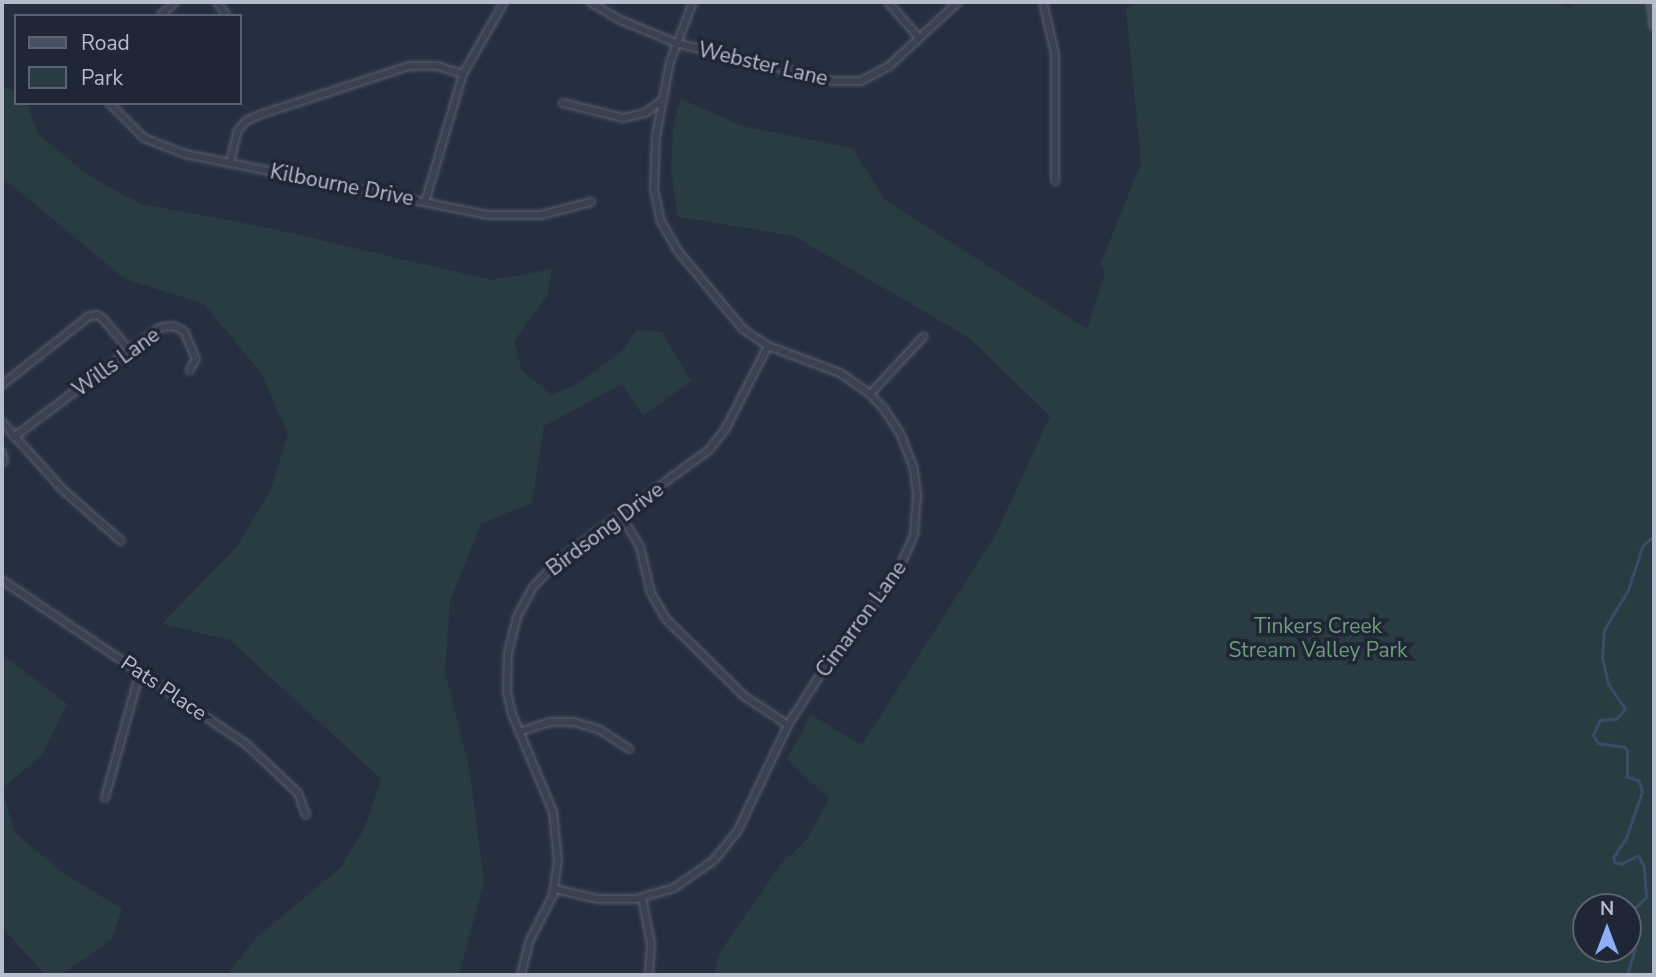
<!DOCTYPE html>
<html>
<head>
<meta charset="utf-8">
<style>
  body { margin:0 }
  #map { position:relative; width:1656px; height:977px; overflow:hidden; background:#262f40; font-family:"Nunito Sans",sans-serif }
  div>[style] { position:absolute }
  .green>* { inset:0; background:#283c41 }
  .stream>* { height:2.5px; margin:-1.25px; padding:0 1.25px; transform-origin:1.25px; border-radius:1.25px; background:#3b4b69 }
  .roads { filter:drop-shadow(0 0 2px #585f6d) drop-shadow(0 0 2px #585f6d) }
  .minor>* { height:6px; margin:-3px; padding:0 3px; transform-origin:3px; border-radius:3px; background:#3a4150 }
  .secondary>* { height:9px; margin:-4.5px; padding:0 4.5px; transform-origin:4.5px; border-radius:4.5px; background:#485063 }
  span { translate:-50% -50%; white-space:nowrap; text-align:center; line-height:1.15; -webkit-text-stroke:7px #1f2635; paint-order:stroke }
  .street-label { font-size:21px; color:#b6bdca }
  .park-label { font-size:21px; color:#6e9b7b }
  .frame { position:absolute; inset:0; border:4px solid #b6bdca; pointer-events:none }
  .legend { position:absolute; left:14px; top:14px; width:228px; height:91px; box-sizing:border-box; background:#1f2635; border:2px solid #5b6271; margin:0; padding:9px 12px; list-style:none; font-size:21px; color:#b6bdca }
  .legend li { display:flex; align-items:center; gap:14px; height:35px }
  .legend b { width:35px; border:2px solid #5b6271 }
  .north { position:absolute; left:1572px; top:893px; width:70px; height:70px; box-sizing:border-box; background:#1f2635; border:2px solid #5b6271; border-radius:50%; rotate:0deg; font-size:19px; font-weight:700; line-height:28px; text-align:center; color:#b6bdca }
  .north::after { content:''; display:block; margin:auto; width:24px; height:32px; background:#8eaff7; clip-path:polygon(50% 0,100% 100%,50% 72%,0 100%) }
</style>
</head>
<body>
<div id="map">
  <div class="green">
    <i style="clip-path:polygon(evenodd,1140px 2px,1553px 2px,1569px 7px,1573px 2px,1648px 2px,1654px 47px,1654px 975px,714px 975px,720px 952px,781px 864px,807px 839px,829px 799px,787px 759px,811px 715px,862px 745px,996px 534px,1050px 416px,968px 337px,794px 236px,678px 217px,671px 171px,673px 127px,681px 99px,742px 126px,852px 148px,885px 200px,1087px 329px,1105px 273px,1101px 263px,1141px 163px,1126px 9px,1140px 2px,1586px 907px,1628px 907px,1628px 949px,1586px 949px,1586px 907px)"></i>
    <i style="clip-path:polygon(2px 87px,16px 91px,16px 103px,27px 103px,38px 134px,89px 176px,141px 204px,269px 228px,491px 280px,552px 269px,547px 296px,514px 341px,522px 371px,552px 395px,578px 383px,620px 353px,637px 330px,662px 332px,691px 381px,643px 416px,622px 384px,544px 426px,532px 503px,482px 523px,450px 600px,445px 671px,469px 767px,484px 881px,459px 975px,226px 975px,257px 937px,340px 868px,364px 829px,381px 779px,230px 640px,162px 624px,237px 546px,270px 491px,288px 434px,261px 373px,204px 304px,125px 279px,2px 177px)"></i>
    <i style="clip-path:polygon(2px 654px,67px 704px,42px 755px,2px 789px,15px 833px,62px 872px,122px 909px,111px 940px,61px 975px,45px 975px,2px 927px)"></i>
  </div>
  <div class="stream">
    <i style="left:1627px;top:975px;width:27px;rotate:-73deg"></i>
    <i style="left:1635px;top:949px;width:24px;rotate:-102deg"></i>
    <i style="left:1630px;top:926px;width:16px;rotate:-79deg"></i>
    <i style="left:1633px;top:910px;width:18px;rotate:-45deg"></i>
    <i style="left:1646px;top:897px;width:30px;rotate:-94deg"></i>
    <i style="left:1644px;top:867px;width:13px;rotate:-119deg"></i>
    <i style="left:1638px;top:856px;width:18px;rotate:153deg"></i>
    <i style="left:1622px;top:864px;width:7px;rotate:-172deg"></i>
    <i style="left:1615px;top:863px;width:5px;rotate:-112deg"></i>
    <i style="left:1613px;top:858px;width:24px;rotate:-57deg"></i>
    <i style="left:1626px;top:838px;width:49px;rotate:-70.8deg"></i>
    <i style="left:1642px;top:792px;width:11px;rotate:-105deg"></i>
    <i style="left:1639px;top:781px;width:13px;rotate:-162deg"></i>
    <i style="left:1627px;top:777px;width:26px;rotate:-90deg"></i>
    <i style="left:1627px;top:751px;width:5px;rotate:-127deg"></i>
    <i style="left:1624px;top:747px;width:26px;rotate:-173deg"></i>
    <i style="left:1598px;top:744px;width:10px;rotate:-119deg"></i>
    <i style="left:1593px;top:735px;width:17px;rotate:-65deg"></i>
    <i style="left:1600px;top:720px;width:16px;rotate:-4deg"></i>
    <i style="left:1616px;top:719px;width:13px;rotate:-48deg"></i>
    <i style="left:1625px;top:709px;width:30px;rotate:-124deg"></i>
    <i style="left:1608px;top:684px;width:27px;rotate:-103deg"></i>
    <i style="left:1602px;top:658px;width:28px;rotate:-86deg"></i>
    <i style="left:1604px;top:630px;width:47px;rotate:-59deg"></i>
    <i style="left:1628px;top:590px;width:47px;rotate:-71.6deg"></i>
    <i style="left:1643px;top:545px;width:14px;rotate:-39deg"></i>
  </div>
  <div class="roads">
    <div class="minor">
      <i style="left:217px;top:2px;width:17px;rotate:54deg"></i>
      <i style="left:590px;top:2px;width:33px;rotate:31deg"></i>
      <i style="left:618px;top:19px;width:63px;rotate:22.5deg"></i>
      <i style="left:676px;top:43px;width:161px;rotate:13.7deg"></i>
      <i style="left:832px;top:81px;width:29px"></i>
      <i style="left:861px;top:81px;width:32px;rotate:-28deg"></i>
      <i style="left:889px;top:66px;width:94px;rotate:-42.8deg"></i>
      <i style="left:888px;top:2px;width:48px;rotate:49.3deg"></i>
      <i style="left:1043px;top:2px;width:53px;rotate:77deg"></i>
      <i style="left:1055px;top:54px;width:127px;rotate:90deg"></i>
      <i style="left:160px;top:16px;width:21px;rotate:-43deg"></i>
      <i style="left:109px;top:103px;width:49px;rotate:45deg"></i>
      <i style="left:144px;top:138px;width:44px;rotate:21.3deg"></i>
      <i style="left:185px;top:154px;width:308px;rotate:11.4deg"></i>
      <i style="left:487px;top:215px;width:54px"></i>
      <i style="left:541px;top:215px;width:52px;rotate:-14.6deg"></i>
      <i style="left:563px;top:103px;width:62px;rotate:14deg"></i>
      <i style="left:623px;top:118px;width:23px;rotate:-13deg"></i>
      <i style="left:645px;top:113px;width:21px;rotate:-37deg"></i>
      <i style="left:230px;top:162px;width:33px;rotate:-76deg"></i>
      <i style="left:238px;top:130px;width:12px;rotate:-48deg"></i>
      <i style="left:246px;top:121px;width:17px;rotate:-24deg"></i>
      <i style="left:262px;top:114px;width:155px;rotate:-18.1deg"></i>
      <i style="left:409px;top:66px;width:28px"></i>
      <i style="left:437px;top:66px;width:27px;rotate:17deg"></i>
      <i style="left:425px;top:202px;width:134px;rotate:-73.5deg"></i>
      <i style="left:463px;top:74px;width:83px;rotate:-60.3deg"></i>
      <i style="left:2px;top:385px;width:111px;rotate:-38.4deg"></i>
      <i style="left:89px;top:316px;width:9px;rotate:-6deg"></i>
      <i style="left:98px;top:315px;width:8px;rotate:40deg"></i>
      <i style="left:104px;top:320px;width:39px;rotate:50deg"></i>
      <i style="left:870px;top:394px;width:79px;rotate:-47deg"></i>
      <i style="left:2px;top:422px;width:91px;rotate:48.1deg"></i>
      <i style="left:63px;top:490px;width:77px;rotate:41.3deg"></i>
      <i style="left:14px;top:437px;width:181px;rotate:-36.9deg"></i>
      <i style="left:159px;top:328px;width:14px;rotate:-8deg"></i>
      <i style="left:173px;top:326px;width:12px;rotate:24deg"></i>
      <i style="left:184px;top:331px;width:30px;rotate:67deg"></i>
      <i style="left:196px;top:359px;width:13px;rotate:119deg"></i>
      <i style="left:2px;top:452px;width:10px;rotate:79deg"></i>
      <i style="left:621px;top:516px;width:36px;rotate:58deg"></i>
      <i style="left:640px;top:547px;width:47px;rotate:76.6deg"></i>
      <i style="left:651px;top:593px;width:30px;rotate:60deg"></i>
      <i style="left:666px;top:619px;width:110px;rotate:44.6deg"></i>
      <i style="left:744px;top:696px;width:53px;rotate:33.4deg"></i>
      <i style="left:2px;top:580px;width:294px;rotate:33.9deg"></i>
      <i style="left:246px;top:744px;width:71px;rotate:43.3deg"></i>
      <i style="left:298px;top:793px;width:23px;rotate:70deg"></i>
      <i style="left:519px;top:732px;width:33px;rotate:-18deg"></i>
      <i style="left:550px;top:722px;width:24px"></i>
      <i style="left:574px;top:722px;width:27px;rotate:17deg"></i>
      <i style="left:600px;top:730px;width:35px;rotate:33deg"></i>
      <i style="left:105px;top:798px;width:131px;rotate:-74.5deg"></i>
      <i style="left:555px;top:889px;width:44px;rotate:13.1deg"></i>
      <i style="left:598px;top:899px;width:38px"></i>
      <i style="left:636px;top:899px;width:40px;rotate:-16deg"></i>
      <i style="left:674px;top:888px;width:49px;rotate:-35deg"></i>
      <i style="left:714px;top:860px;width:36px;rotate:-51deg"></i>
      <i style="left:737px;top:832px;width:119px;rotate:-64.5deg"></i>
      <i style="left:788px;top:725px;width:56px;rotate:-57.4deg"></i>
      <i style="left:818px;top:678px;width:126px;rotate:-52.4deg"></i>
      <i style="left:895px;top:578px;width:47px;rotate:-66.2deg"></i>
      <i style="left:914px;top:535px;width:40px;rotate:-85.7deg"></i>
      <i style="left:917px;top:495px;width:26px;rotate:-97deg"></i>
      <i style="left:914px;top:469px;width:36px;rotate:-111deg"></i>
      <i style="left:901px;top:435px;width:31px;rotate:-123deg"></i>
      <i style="left:884px;top:409px;width:21px;rotate:-133deg"></i>
      <i style="left:870px;top:394px;width:37px;rotate:-145deg"></i>
      <i style="left:840px;top:373px;width:77px;rotate:-159.4deg"></i>
      <i style="left:768px;top:346px;width:30px;rotate:-146deg"></i>
      <i style="left:743px;top:329px;width:102px;rotate:-129.8deg"></i>
      <i style="left:678px;top:251px;width:34px;rotate:-120deg"></i>
      <i style="left:661px;top:222px;width:34px;rotate:-102deg"></i>
      <i style="left:654px;top:189px;width:53px;rotate:-87.8deg"></i>
      <i style="left:656px;top:136px;width:75px;rotate:-79.3deg"></i>
      <i style="left:670px;top:62px;width:64px;rotate:-69deg"></i>
      <i style="left:642px;top:898px;width:47px;rotate:78.9deg"></i>
      <i style="left:651px;top:944px;width:31px;rotate:94deg"></i>
      <i style="left:521px;top:975px;width:34px;rotate:-76deg"></i>
      <i style="left:529px;top:942px;width:53px;rotate:-62.9deg"></i>
      <i style="left:553px;top:895px;width:34px;rotate:-82deg"></i>
      <i style="left:558px;top:861px;width:49px;rotate:-95.8deg"></i>
      <i style="left:553px;top:812px;width:106px;rotate:-112.7deg"></i>
      <i style="left:512px;top:714px;width:22px;rotate:-103deg"></i>
      <i style="left:507px;top:693px;width:40px;rotate:-88.6deg"></i>
      <i style="left:508px;top:653px;width:37px;rotate:-76deg"></i>
      <i style="left:517px;top:617px;width:34px;rotate:-62deg"></i>
      <i style="left:533px;top:587px;width:37px;rotate:-46deg"></i>
      <i style="left:559px;top:560px;width:186px;rotate:-36.3deg"></i>
      <i style="left:709px;top:450px;width:28px;rotate:-52deg"></i>
      <i style="left:726px;top:428px;width:92px;rotate:-62.9deg"></i>
    </div>
    <div class="secondary">
      <i style="left:1652px;top:2px;width:23px;rotate:85deg"></i>
    </div>
  </div>
  <div class="street-label">
    <span style="left:763px;top:64px;rotate:13deg">Webster Lane</span>
    <span style="left:342px;top:185px;rotate:11deg">Kilbourne Drive</span>
    <span style="left:116px;top:362px;rotate:-36deg">Wills Lane</span>
    <span style="left:605px;top:529px;rotate:-37deg">Birdsong Drive</span>
    <span style="left:861px;top:619px;rotate:-54deg">Cimarron Lane</span>
    <span style="left:164px;top:688px;rotate:34deg">Pats Place</span>
  </div>
  <div class="park-label">
    <span style="left:1318px;top:638px">Tinkers Creek<br>Stream Valley Park</span>
  </div>
  <div class="frame"></div>
  <ul class="legend">
  <li><b style="height:9px;background:#485063"></b>Road</li>
  <li><b style="height:19px;background:#283c41"></b>Park</li>
  </ul>
  <div class="north">N</div>
</div>
</body>
</html>
